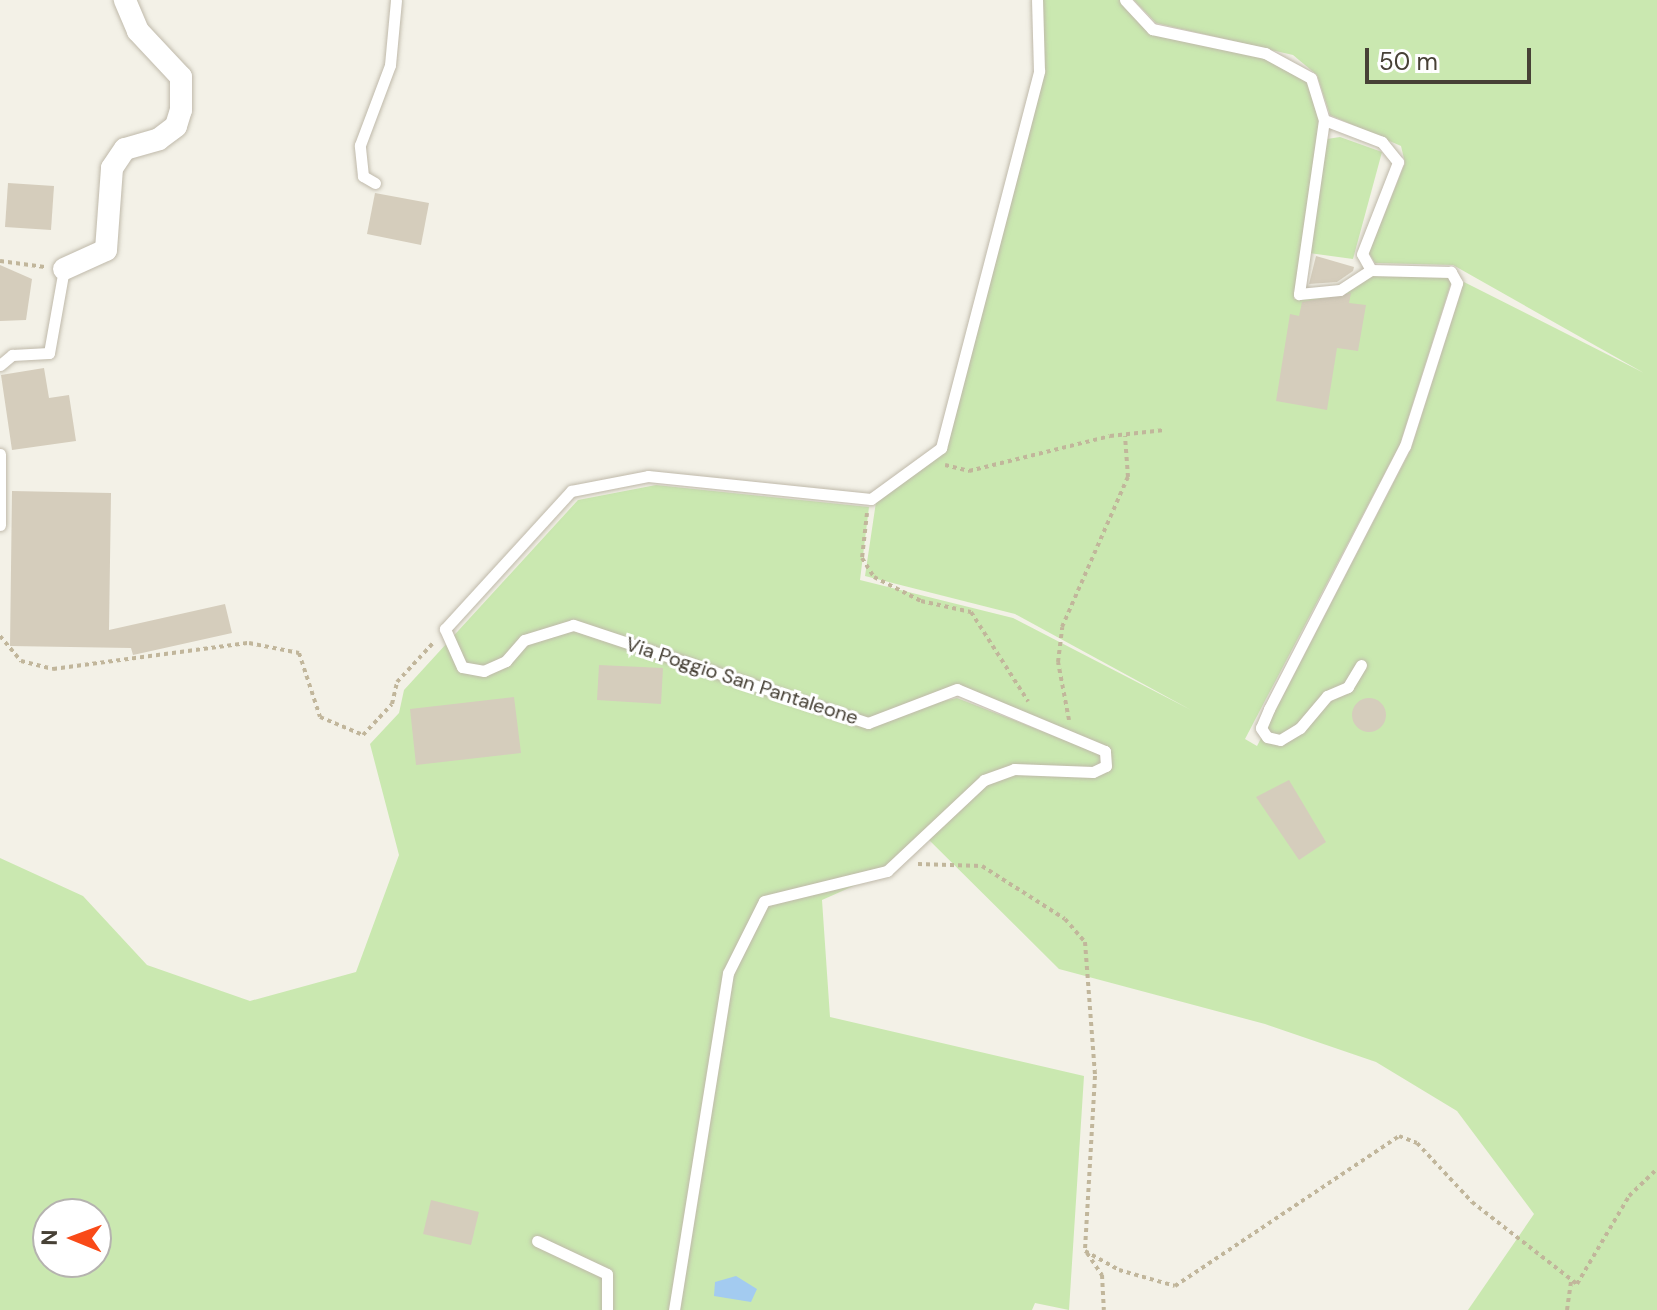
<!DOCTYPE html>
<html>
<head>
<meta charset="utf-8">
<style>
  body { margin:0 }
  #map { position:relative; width:1657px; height:1310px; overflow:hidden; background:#f3f1e7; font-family:"DM Sans",sans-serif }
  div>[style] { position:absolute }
  .green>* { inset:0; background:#cae8b0 }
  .water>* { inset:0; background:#a3cbf0 }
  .building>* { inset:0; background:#d5cdbc }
  .round { border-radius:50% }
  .path>* { height:4px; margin-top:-2px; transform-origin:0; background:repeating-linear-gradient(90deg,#c1b69b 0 4px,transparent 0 8px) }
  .roads { filter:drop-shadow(0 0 2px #bfb9aa) drop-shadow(0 0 2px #bfb9aa) }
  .service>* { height:11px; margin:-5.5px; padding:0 5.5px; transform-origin:5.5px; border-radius:5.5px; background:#fff }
  .minor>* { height:22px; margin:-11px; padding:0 11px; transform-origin:11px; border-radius:11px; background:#fff }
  span { translate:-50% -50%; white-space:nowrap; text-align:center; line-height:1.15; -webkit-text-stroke:6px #fff; paint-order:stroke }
  .street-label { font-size:20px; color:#474136 }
  .north { position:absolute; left:32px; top:1198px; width:80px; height:80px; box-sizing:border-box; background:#fff; border:2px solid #b5b3af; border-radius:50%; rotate:271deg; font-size:22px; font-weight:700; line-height:32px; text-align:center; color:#474136 }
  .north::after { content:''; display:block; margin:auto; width:28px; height:36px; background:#f94a18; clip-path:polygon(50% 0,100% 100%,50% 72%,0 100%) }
  .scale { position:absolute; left:1365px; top:48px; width:166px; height:36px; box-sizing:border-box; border:4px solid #474136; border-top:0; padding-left:10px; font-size:24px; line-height:28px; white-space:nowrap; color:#474136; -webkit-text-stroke:6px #fff; paint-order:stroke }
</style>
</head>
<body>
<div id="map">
  <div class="green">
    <i style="clip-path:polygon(evenodd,1042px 0,1120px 0,1150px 33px,1264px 58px,1307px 81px,1319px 121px,1294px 299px,1341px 295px,1374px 275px,1448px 276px,1451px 283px,1400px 444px,1245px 739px,1257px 746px,1411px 449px,1464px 282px,1644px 373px,1453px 265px,1375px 263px,1369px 253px,1405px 163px,1401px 146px,1330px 115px,1317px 75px,1293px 55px,1156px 23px,1134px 0,1657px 0,1657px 1310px,1468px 1310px,1534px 1214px,1457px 1111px,1376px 1062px,1265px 1024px,1059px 969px,924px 835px,887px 871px,822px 900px,830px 1017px,1084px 1076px,1069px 1310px,1035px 1303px,1032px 1310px,0 1310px,0 858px,83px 896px,147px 965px,250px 1001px,356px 972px,399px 855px,370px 744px,399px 713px,404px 690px,578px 500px,656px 485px,869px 507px,860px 580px,1013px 618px,1191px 710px,1015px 614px,865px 576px,876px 502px,945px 451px,1044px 72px,1042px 0,957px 689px,1058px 729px,1067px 741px,957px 698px,916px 707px,957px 689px,1042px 0,48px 1214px,96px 1214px,96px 1262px,48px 1262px,48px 1214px)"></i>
    <i style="clip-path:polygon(1340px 137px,1382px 152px,1353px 259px,1309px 253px,1327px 139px)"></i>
  </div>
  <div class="water">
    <i style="clip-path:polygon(736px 1276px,757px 1289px,751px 1302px,714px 1296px,715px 1282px)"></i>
  </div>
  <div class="building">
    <i style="clip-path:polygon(8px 183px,54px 186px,51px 230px,5px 227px)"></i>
    <i style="clip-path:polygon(375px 193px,429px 203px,421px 245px,367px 234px)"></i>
    <i style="clip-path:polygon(1316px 256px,1354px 267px,1353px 271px,1337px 282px,1309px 284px)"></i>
    <i style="clip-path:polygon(0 265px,32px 279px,26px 320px,0 321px)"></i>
    <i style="clip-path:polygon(1351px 293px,1349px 303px,1366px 305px,1358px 351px,1337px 348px,1327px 410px,1276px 401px,1290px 314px,1299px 316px,1302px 302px)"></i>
    <i style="clip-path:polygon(44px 368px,49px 398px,69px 395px,76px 441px,12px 450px,1px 375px)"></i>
    <i style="clip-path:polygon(12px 491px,111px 493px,109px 630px,225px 604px,232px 633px,133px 655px,131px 648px,10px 646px)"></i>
    <i style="clip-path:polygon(599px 665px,663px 668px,661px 704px,597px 700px)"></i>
    <i style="clip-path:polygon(514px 697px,521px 753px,416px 765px,410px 709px)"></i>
    <i class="round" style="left:1352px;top:698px;width:34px;height:34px"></i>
    <i style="clip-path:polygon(1289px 780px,1326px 842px,1299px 860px,1256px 797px)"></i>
    <i style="clip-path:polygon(431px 1200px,479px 1212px,471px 1245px,423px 1234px)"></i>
  </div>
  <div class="path">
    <i style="left:0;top:261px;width:45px;rotate:7.6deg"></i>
    <i style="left:945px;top:465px;width:25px;rotate:14deg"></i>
    <i style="left:969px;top:471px;width:145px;rotate:-13.9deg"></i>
    <i style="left:1110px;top:436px;width:55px;rotate:-6.2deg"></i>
    <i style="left:867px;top:513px;width:45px;rotate:96.3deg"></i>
    <i style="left:862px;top:558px;width:22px;rotate:58deg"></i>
    <i style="left:874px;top:577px;width:53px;rotate:27.1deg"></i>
    <i style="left:921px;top:601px;width:51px;rotate:12.4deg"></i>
    <i style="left:971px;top:612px;width:106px;rotate:57.4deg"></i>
    <i style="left:0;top:636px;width:33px;rotate:50deg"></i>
    <i style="left:21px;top:661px;width:33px;rotate:14deg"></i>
    <i style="left:53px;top:669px;width:198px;rotate:-7.6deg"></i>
    <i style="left:249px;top:643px;width:51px;rotate:11.3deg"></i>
    <i style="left:299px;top:653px;width:67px;rotate:71.8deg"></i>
    <i style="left:320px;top:717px;width:47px;rotate:22.7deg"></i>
    <i style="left:363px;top:735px;width:42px;rotate:-46.9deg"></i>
    <i style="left:392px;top:704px;width:23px;rotate:-77deg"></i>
    <i style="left:397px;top:682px;width:53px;rotate:-47.3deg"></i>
    <i style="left:1069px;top:720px;width:59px;rotate:-100.7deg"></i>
    <i style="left:1058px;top:662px;width:35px;rotate:-83deg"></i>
    <i style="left:1062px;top:627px;width:164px;rotate:-66.3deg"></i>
    <i style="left:1128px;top:477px;width:41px;rotate:-94.2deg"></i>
    <i style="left:918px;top:864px;width:64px;rotate:1.8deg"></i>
    <i style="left:982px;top:866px;width:98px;rotate:32.6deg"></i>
    <i style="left:1065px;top:919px;width:30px;rotate:49deg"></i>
    <i style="left:1085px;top:942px;width:134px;rotate:85.7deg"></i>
    <i style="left:1095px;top:1076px;width:175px;rotate:93.3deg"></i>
    <i style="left:1085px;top:1251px;width:39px;rotate:29deg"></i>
    <i style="left:1119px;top:1270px;width:58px;rotate:15.9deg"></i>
    <i style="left:1175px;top:1286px;width:270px;rotate:-33.8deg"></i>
    <i style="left:1399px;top:1136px;width:19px;rotate:21deg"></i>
    <i style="left:1417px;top:1143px;width:81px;rotate:47deg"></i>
    <i style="left:1472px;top:1202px;width:133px;rotate:38deg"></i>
    <i style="left:1577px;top:1284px;width:102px;rotate:-59.4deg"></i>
    <i style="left:1629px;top:1196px;width:39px;rotate:-44deg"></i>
    <i style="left:1087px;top:1253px;width:27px;rotate:56deg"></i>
    <i style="left:1102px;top:1275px;width:35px;rotate:87deg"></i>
    <i style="left:1567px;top:1310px;width:29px;rotate:-82deg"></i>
  </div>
  <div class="roads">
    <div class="service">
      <i style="left:1125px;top:0;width:40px;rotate:47deg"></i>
      <i style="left:1152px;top:29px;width:116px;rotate:12deg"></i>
      <i style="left:1265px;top:53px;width:52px;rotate:28.5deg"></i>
      <i style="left:1311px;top:78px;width:44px;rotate:72.8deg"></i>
      <i style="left:1324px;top:120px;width:176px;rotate:98.2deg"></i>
      <i style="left:1299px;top:294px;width:41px;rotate:-5.6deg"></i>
      <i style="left:1340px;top:290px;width:37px;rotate:-33deg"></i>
      <i style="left:1371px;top:270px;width:18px;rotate:-119deg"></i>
      <i style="left:1362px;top:254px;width:99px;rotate:-68.6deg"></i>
      <i style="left:1398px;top:162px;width:26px;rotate:-129deg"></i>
      <i style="left:1382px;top:142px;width:62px;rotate:-159.2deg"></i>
      <i style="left:375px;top:183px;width:14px;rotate:-150deg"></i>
      <i style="left:363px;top:176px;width:31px;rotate:-96deg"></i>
      <i style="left:360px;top:145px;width:85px;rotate:-69.4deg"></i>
      <i style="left:390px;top:65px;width:65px;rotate:-84.7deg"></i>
      <i style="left:0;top:365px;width:16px;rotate:-40deg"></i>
      <i style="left:12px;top:355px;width:37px;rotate:-3deg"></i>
      <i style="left:49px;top:353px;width:85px;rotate:-79.9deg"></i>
      <i style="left:0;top:454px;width:71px;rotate:90deg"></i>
      <i style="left:1361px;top:665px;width:26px;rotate:121deg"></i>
      <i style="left:1348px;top:687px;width:23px;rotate:157deg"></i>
      <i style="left:1327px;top:696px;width:42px;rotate:130.2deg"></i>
      <i style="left:1300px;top:728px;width:23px;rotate:149deg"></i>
      <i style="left:1280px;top:740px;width:13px;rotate:-167deg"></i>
      <i style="left:1267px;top:737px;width:11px;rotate:-124deg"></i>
      <i style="left:1261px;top:728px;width:21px;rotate:-67deg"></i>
      <i style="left:1269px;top:709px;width:296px;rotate:-62.7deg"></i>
      <i style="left:1405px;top:446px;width:171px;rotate:-72.3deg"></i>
      <i style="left:1457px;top:283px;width:13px;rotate:-119deg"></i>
      <i style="left:1451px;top:272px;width:80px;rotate:-178.6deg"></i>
      <i style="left:537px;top:1241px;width:77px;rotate:25.2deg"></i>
      <i style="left:607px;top:1274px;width:36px;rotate:90deg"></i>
      <i style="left:674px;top:1310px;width:341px;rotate:-80.9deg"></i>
      <i style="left:728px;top:973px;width:80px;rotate:-63.4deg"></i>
      <i style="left:764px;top:901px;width:127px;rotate:-13.7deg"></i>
      <i style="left:887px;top:871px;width:133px;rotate:-43.2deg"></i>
      <i style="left:984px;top:780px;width:32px;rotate:-20deg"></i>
      <i style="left:1014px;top:769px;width:79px;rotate:2.2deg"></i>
      <i style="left:1093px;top:772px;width:14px;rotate:-25deg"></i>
      <i style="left:1106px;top:766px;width:15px;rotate:-94deg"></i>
      <i style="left:1105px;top:751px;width:160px;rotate:-157.3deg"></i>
      <i style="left:957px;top:689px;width:95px;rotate:159.1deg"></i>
      <i style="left:868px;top:723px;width:311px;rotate:-161.6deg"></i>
      <i style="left:573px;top:625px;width:51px;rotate:163deg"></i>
      <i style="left:524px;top:640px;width:28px;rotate:131deg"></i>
      <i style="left:506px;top:661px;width:24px;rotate:156deg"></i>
      <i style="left:484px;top:671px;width:22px;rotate:-170deg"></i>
      <i style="left:462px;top:667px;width:42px;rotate:-114.1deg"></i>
      <i style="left:445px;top:629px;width:187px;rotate:-47.6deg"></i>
      <i style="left:571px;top:491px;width:78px;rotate:-11deg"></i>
      <i style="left:648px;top:476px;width:224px;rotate:5.9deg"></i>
      <i style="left:871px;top:499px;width:87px;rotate:-36.1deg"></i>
      <i style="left:941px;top:448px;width:390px;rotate:-75.4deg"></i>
      <i style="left:1039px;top:71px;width:71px;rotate:-91.6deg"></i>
    </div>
    <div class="minor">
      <i style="left:64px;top:269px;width:46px;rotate:-24.3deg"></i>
      <i style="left:106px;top:250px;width:82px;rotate:-85.8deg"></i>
      <i style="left:112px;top:168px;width:23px;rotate:-56deg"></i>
      <i style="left:125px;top:149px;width:35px;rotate:-16deg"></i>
      <i style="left:159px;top:139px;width:21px;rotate:-37deg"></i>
      <i style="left:176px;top:126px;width:17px;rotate:-73deg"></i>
      <i style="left:181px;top:110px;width:33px;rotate:-90deg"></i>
      <i style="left:181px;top:77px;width:63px;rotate:-133.1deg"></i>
      <i style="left:138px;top:31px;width:34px;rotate:-113deg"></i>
    </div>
  </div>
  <div class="street-label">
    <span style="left:742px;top:681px;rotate:18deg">Via Poggio San Pantaleone</span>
  </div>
  <div class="north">N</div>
  <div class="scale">50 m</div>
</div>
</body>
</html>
